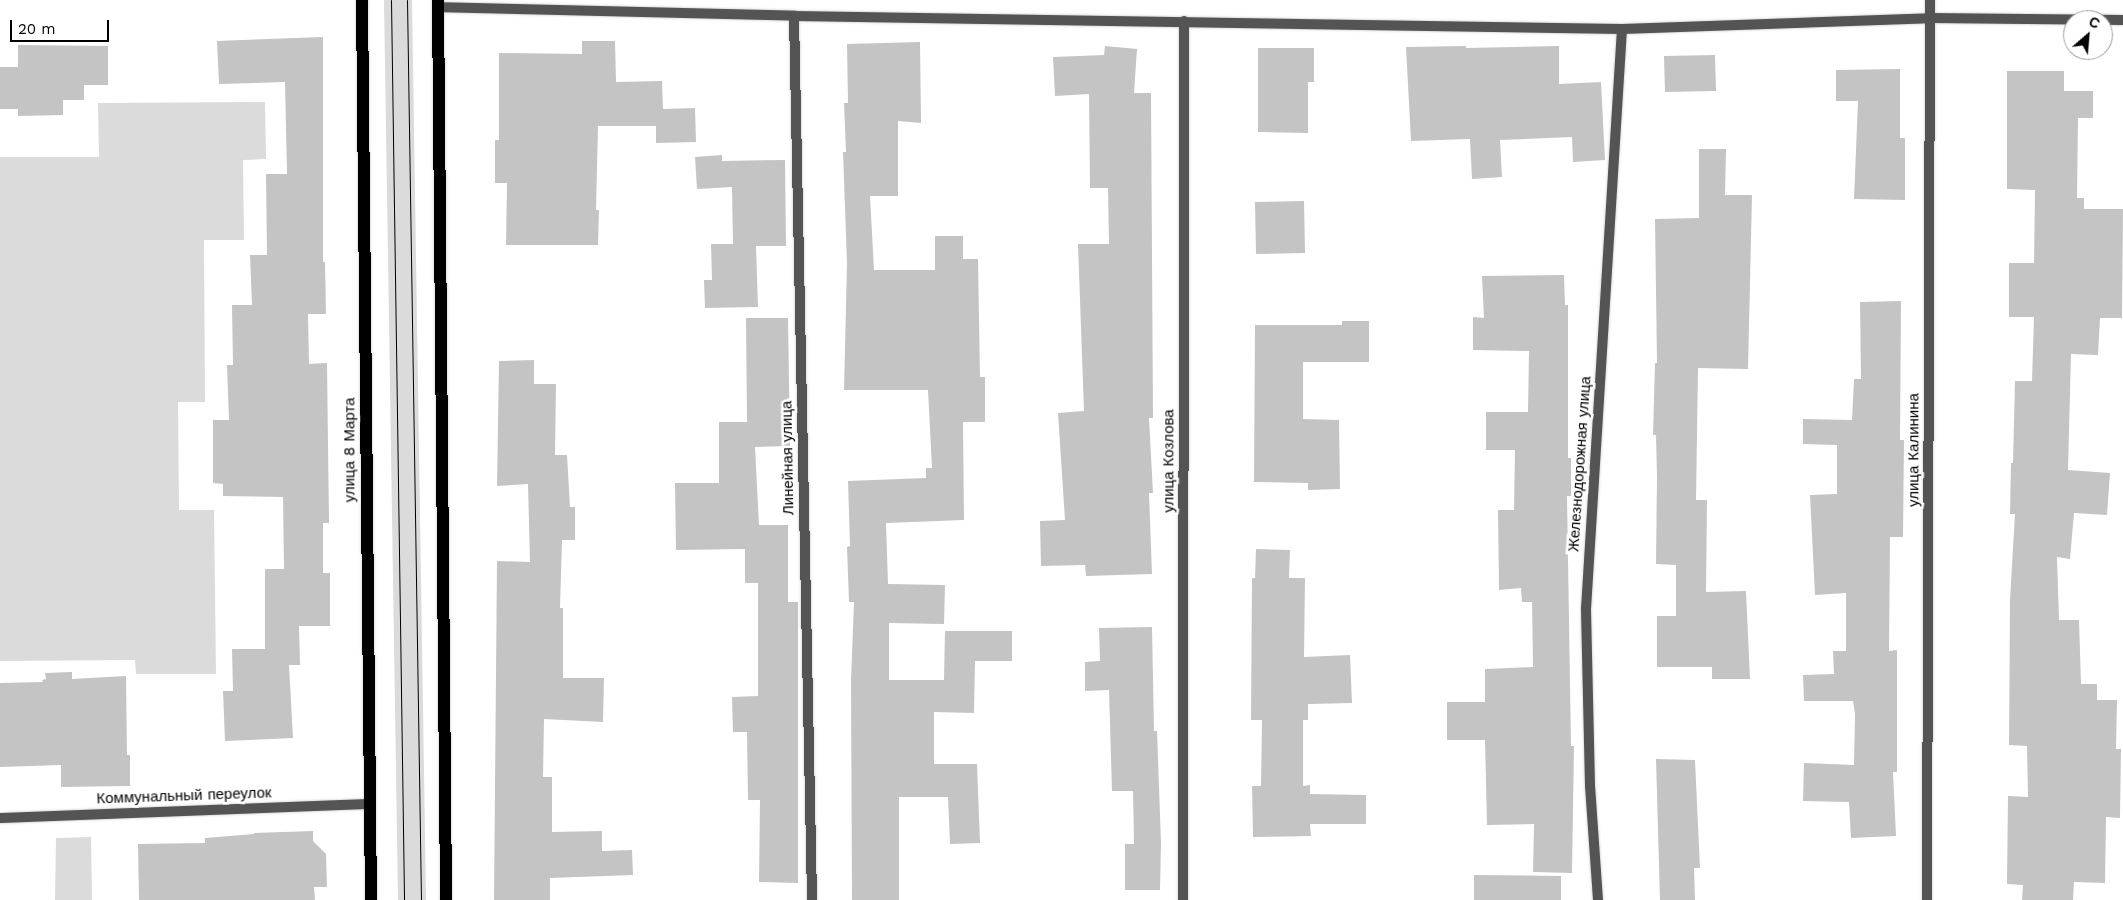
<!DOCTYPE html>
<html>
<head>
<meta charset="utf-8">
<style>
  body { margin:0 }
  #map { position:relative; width:2123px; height:900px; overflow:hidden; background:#fff; font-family:"Work Sans",sans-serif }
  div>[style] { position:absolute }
  .green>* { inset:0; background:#dbdbdb }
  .building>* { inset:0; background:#c4c4c4 }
  .roads { filter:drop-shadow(0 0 1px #dbdbdb) drop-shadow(0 0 1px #dbdbdb) }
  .minor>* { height:10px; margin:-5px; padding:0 5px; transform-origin:5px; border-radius:5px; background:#545454 }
  .primary>* { height:12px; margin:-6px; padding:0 6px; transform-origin:6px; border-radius:6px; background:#000 }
  .tram>* { height:1px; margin:-0.5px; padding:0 0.5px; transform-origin:0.5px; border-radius:0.5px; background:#000 }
  span { translate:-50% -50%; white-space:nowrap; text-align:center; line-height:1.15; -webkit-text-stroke:5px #fff; paint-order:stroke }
  .street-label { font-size:15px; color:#000 }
  .north { position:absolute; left:2063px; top:10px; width:50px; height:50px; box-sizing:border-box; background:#fff; border:1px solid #999; border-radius:50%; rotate:27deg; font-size:14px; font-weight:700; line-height:20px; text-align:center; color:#000 }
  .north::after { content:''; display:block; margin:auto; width:18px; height:22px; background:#000; clip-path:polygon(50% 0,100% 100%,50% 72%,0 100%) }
  .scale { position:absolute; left:10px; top:20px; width:99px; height:22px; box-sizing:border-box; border:2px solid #000; border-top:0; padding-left:6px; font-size:15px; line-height:18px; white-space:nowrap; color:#000; -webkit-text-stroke:4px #fff; paint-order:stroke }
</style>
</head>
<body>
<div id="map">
  <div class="green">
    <i style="clip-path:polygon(384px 0,412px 0,426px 900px,398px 900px)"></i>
    <i style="clip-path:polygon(265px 102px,266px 159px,243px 160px,244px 240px,204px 240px,205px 402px,178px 402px,179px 510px,214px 510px,216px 674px,136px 674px,135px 660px,0 661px,0 157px,99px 157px,98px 103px)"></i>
    <i style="clip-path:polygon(91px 837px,92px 900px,55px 900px,56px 838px)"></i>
  </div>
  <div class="building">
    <i style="clip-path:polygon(323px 37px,323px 262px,325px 262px,326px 314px,308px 314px,309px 364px,327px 363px,329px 523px,323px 523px,323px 573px,330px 573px,330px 626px,299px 626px,300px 665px,289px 665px,293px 738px,225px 741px,223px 691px,233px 691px,232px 649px,265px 649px,265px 569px,284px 569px,283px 497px,223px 496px,223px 484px,213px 483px,213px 420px,229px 420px,227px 365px,233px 365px,232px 305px,252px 305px,250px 255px,267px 255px,266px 174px,287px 174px,285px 82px,219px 84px,217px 41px)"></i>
    <i style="clip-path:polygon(582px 41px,615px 41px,616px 82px,662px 81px,663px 109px,695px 108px,696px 142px,656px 143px,656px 126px,598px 126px,596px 210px,599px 210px,598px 245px,506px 245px,507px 183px,495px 183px,495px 140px,499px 140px,499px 53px,582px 54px)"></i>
    <i style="clip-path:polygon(920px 42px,921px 123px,898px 121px,898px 196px,870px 196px,874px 270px,935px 270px,935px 236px,963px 236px,963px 259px,978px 259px,980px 377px,985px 377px,985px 422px,963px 422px,964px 520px,886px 523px,888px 584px,945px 585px,944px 624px,889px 623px,889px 680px,944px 680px,945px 631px,1012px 631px,1012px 661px,975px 661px,974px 713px,934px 712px,934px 764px,977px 764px,980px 843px,950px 844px,948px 797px,899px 797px,899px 900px,852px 900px,851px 680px,854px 602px,849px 602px,847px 547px,850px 546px,848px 481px,926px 478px,926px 468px,932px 468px,928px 390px,844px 390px,847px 263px,843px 152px,846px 152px,844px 103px,848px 103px,847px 44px)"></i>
    <i style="clip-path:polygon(18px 45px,108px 46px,108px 85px,84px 85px,84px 100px,63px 100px,63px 115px,18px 116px,18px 109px,0 109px,0 67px,18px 67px)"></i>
    <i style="clip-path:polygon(1105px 46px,1137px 49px,1134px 93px,1151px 93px,1153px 418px,1149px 418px,1153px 493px,1149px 493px,1152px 574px,1086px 576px,1085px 565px,1041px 566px,1040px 521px,1065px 520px,1058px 413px,1084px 411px,1078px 244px,1109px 244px,1108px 188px,1090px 188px,1089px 94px,1055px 96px,1053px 57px,1104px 55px)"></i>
    <i style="clip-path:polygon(1466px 46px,1466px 48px,1559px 46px,1559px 84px,1601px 82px,1605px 160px,1573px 162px,1572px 137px,1500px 140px,1502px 177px,1472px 179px,1470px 139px,1411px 141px,1406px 47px)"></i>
    <i style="clip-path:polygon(1258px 48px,1314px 48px,1314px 82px,1308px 82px,1308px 133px,1258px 132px)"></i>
    <i style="clip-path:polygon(1715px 55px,1716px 91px,1665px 92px,1664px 56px)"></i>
    <i style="clip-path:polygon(1900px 69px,1900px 138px,1905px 138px,1905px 200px,1854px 199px,1858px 101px,1836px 101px,1836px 70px)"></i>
    <i style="clip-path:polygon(2007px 71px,2064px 71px,2064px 91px,2093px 91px,2093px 118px,2078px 118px,2077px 198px,2084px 198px,2084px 209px,2123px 209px,2122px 318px,2100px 318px,2098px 355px,2071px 354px,2068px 470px,2110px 473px,2107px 515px,2074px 513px,2070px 559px,2057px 557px,2059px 620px,2079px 620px,2081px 684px,2097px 684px,2097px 700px,2117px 700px,2116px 749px,2121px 749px,2120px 818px,2106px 817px,2105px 883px,2074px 882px,2073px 900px,2022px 900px,2023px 885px,2007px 884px,2008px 796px,2028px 797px,2027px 746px,2009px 745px,2010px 600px,2015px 514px,2010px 514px,2011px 463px,2013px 463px,2015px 381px,2032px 381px,2034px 317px,2009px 317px,2009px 263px,2034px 263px,2035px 190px,2007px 189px)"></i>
    <i style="clip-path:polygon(1699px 149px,1726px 149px,1725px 195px,1752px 195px,1748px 369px,1698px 368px,1696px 500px,1707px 500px,1706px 592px,1746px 591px,1750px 679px,1712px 679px,1712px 667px,1657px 667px,1657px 616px,1676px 616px,1676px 565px,1656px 564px,1657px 477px,1656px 435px,1653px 435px,1655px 363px,1657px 363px,1655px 219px,1699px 218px)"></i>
    <i style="clip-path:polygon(722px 155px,722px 161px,785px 160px,786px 246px,756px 246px,758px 307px,705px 308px,704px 280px,712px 280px,711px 244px,733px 244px,732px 187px,697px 189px,695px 157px)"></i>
    <i style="clip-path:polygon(1304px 201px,1305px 253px,1256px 254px,1255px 202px)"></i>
    <i style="clip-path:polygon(1564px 275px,1565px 305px,1568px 305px,1568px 458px,1571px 458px,1571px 496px,1567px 496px,1571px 746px,1574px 746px,1572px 873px,1533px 872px,1534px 824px,1487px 825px,1485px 740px,1447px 740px,1447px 702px,1485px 702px,1485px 669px,1533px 667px,1532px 602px,1522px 602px,1521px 588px,1499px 590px,1498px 510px,1514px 510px,1515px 450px,1486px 450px,1486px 412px,1528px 412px,1529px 351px,1473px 350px,1473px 317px,1484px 318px,1482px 276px)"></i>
    <i style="clip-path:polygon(1901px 301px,1900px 440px,1904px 440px,1903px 537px,1890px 537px,1889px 651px,1897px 650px,1897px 772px,1893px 772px,1896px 836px,1851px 838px,1849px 802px,1803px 801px,1804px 763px,1854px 765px,1855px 714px,1853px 701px,1804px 701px,1803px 675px,1834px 674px,1833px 651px,1846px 651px,1846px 593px,1815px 595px,1810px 495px,1837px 494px,1837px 445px,1803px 444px,1803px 419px,1852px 420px,1854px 379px,1861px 379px,1860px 302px)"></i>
    <i style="clip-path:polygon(746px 318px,788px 318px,790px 446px,755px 447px,759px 525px,788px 525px,788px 602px,798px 602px,798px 883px,759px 882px,760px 800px,748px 800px,747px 732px,733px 732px,732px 697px,758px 696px,758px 583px,745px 583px,745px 549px,676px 550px,675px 483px,719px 483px,719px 422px,747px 422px)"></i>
    <i style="clip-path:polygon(1342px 321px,1369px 321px,1369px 362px,1303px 362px,1303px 419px,1339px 420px,1340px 489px,1308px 490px,1308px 483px,1254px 482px,1255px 325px,1342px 325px)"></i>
    <i style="clip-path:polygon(534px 360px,534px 384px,556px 384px,555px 455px,567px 455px,570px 507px,575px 507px,575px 540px,562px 540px,560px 608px,563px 608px,563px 678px,604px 678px,603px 722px,544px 719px,543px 777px,552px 777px,552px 832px,602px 831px,602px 851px,632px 850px,633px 875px,550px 878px,550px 900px,494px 900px,497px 561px,530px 562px,528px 484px,497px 486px,499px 361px)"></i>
    <i style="clip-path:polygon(1256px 549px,1290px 550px,1289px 578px,1305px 578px,1304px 657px,1350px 655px,1352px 703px,1308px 704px,1308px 720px,1303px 720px,1303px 786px,1310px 785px,1310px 794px,1366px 795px,1366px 824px,1310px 824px,1311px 836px,1253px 837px,1252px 786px,1261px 786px,1262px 720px,1251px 720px,1252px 578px,1255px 578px)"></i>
    <i style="clip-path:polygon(1152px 627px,1154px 731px,1157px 731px,1161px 843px,1160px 890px,1125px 890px,1125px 844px,1134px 844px,1133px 791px,1112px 791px,1109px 690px,1085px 691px,1085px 662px,1100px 661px,1099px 628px)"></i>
    <i style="clip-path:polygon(72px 672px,72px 679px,126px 676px,127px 755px,130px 755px,130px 786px,61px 787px,61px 765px,0 767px,0 683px,43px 682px,42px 680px,46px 679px,45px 673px)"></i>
    <i style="clip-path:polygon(1656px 759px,1695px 760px,1700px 868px,1694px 868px,1695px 900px,1660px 900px)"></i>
    <i style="clip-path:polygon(313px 831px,313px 841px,326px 854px,327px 887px,314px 887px,315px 900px,139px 900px,138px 844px,205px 843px,205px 838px,254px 834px,254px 833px)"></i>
    <i style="clip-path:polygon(1474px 875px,1561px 876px,1561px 900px,1474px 900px)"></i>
  </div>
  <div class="roads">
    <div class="minor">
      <i style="left:438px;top:7px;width:356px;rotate:1.4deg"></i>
      <i style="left:794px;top:16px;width:828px;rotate:0.9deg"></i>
      <i style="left:1622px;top:29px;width:308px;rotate:-2deg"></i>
      <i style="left:1930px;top:18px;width:193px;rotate:0.6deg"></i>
      <i style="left:794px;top:16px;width:884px;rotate:88.83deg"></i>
      <i style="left:0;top:818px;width:369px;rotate:-2.2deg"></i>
      <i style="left:1183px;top:900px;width:879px;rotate:-89.93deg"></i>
      <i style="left:1598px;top:900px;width:114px;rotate:-94deg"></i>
      <i style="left:1590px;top:786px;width:177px;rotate:-91.3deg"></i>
      <i style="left:1586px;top:609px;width:581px;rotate:-86.45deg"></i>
      <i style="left:1927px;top:900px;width:900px;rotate:-89.81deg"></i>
    </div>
    <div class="primary">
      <i style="left:362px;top:0;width:900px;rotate:89.43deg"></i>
      <i style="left:438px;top:0;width:900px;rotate:89.49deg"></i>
    </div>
  </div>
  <div class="tram">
    <i style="left:391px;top:0;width:900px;rotate:89.17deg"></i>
    <i style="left:407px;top:0;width:900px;rotate:89.11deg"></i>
  </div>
  <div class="street-label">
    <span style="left:350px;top:450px;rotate:-90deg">улица 8 Марта</span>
    <span style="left:1914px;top:450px;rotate:-90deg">улица Калинина</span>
    <span style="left:788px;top:458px;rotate:-91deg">Линейная улица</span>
    <span style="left:1169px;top:461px;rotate:-90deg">улица Козлова</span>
    <span style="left:1580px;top:464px;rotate:-86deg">Железнодорожная улица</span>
    <span style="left:184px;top:796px;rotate:-2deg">Коммунальный переулок</span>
  </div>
  <div class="north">С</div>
  <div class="scale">20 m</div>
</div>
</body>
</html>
